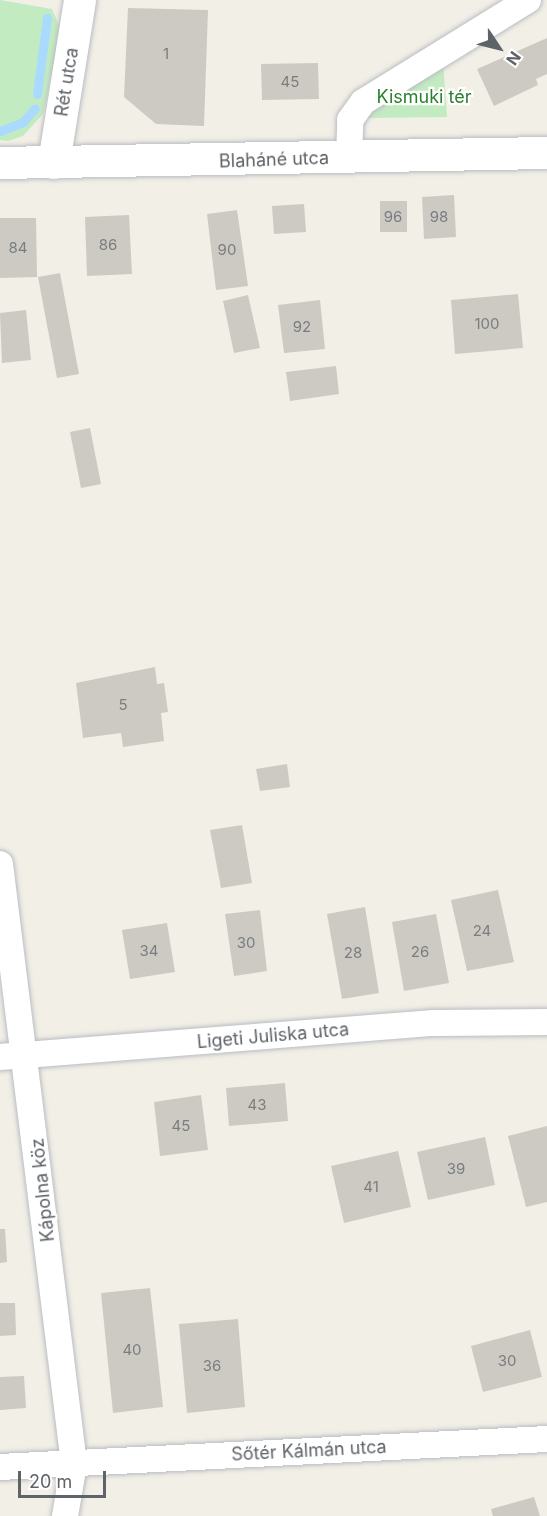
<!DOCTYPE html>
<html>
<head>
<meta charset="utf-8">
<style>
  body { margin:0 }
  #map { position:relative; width:547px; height:1516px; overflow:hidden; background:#f2efe7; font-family:Inter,sans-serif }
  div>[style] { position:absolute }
  .green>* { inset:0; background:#c2ebc2 }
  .stream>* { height:9px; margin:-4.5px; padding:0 4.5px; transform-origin:4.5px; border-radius:4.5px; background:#aadbff }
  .building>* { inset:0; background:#cdcac4 }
  .roads { filter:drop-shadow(0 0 2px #b9bdc1) drop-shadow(0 0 2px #b9bdc1) }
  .minor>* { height:26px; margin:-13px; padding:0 13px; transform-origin:13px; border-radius:13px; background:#fff }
  .tertiary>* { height:32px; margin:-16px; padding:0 16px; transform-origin:16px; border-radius:16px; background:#fff }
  span { translate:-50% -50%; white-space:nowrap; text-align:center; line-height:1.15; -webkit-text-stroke:4.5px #fff; paint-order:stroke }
  .number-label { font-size:15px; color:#7a7d7f }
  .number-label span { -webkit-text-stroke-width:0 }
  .street-label { font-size:18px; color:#5e6368 }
  .park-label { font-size:18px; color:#2c812f }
  .north { position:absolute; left:469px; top:18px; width:60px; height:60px; -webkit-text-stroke:4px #fff; paint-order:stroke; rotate:125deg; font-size:16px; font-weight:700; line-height:24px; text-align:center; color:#5e6368 }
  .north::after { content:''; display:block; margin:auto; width:21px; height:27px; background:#5e6368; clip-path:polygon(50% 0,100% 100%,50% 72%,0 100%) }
  .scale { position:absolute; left:18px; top:1471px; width:88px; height:27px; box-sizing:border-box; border:3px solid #5e6368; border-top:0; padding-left:8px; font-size:18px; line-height:21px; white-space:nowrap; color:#5e6368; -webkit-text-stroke:4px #fff; paint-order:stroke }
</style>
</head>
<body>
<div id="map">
  <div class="green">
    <i style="clip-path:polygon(0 0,52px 9px,61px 30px,43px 114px,23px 136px,8px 141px,0 140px)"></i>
    <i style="clip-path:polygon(443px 61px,447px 117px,367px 118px,369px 113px)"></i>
  </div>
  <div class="stream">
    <i style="left:37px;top:94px;width:77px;rotate:-82.5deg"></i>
    <i style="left:0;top:131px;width:25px;rotate:-21deg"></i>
    <i style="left:23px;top:122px;width:18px;rotate:-49deg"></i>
  </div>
  <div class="building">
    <i style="clip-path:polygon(128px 8px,208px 10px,204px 126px,156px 124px,124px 97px)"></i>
    <i style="clip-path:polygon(547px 38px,547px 74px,536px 79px,538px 85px,494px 106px,477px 69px)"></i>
    <i style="clip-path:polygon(318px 63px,319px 99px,262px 100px,261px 64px)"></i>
    <i style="clip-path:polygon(454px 195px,456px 237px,424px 239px,422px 197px)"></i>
    <i style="clip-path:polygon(380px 201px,407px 201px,407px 232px,380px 232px)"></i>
    <i style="clip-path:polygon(304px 204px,306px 232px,274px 234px,272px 206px)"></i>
    <i style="clip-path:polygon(237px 210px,248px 286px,216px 290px,207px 214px)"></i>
    <i style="clip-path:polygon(129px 215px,132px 274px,87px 276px,85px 217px)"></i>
    <i style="clip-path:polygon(0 218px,36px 218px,37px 277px,0 278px)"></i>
    <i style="clip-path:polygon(60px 273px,79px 374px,57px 378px,38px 277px)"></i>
    <i style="clip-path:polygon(518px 294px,523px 348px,455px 354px,451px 300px)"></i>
    <i style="clip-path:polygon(248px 295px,260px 348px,234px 353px,223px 301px)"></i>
    <i style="clip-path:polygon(320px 300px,325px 349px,284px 353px,278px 305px)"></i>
    <i style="clip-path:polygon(26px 310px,31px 360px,2px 363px,0 313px)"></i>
    <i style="clip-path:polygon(336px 366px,339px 394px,290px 401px,286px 372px)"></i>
    <i style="clip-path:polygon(90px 428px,101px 484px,81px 488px,70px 432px)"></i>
    <i style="clip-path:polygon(155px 667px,157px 684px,164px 683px,168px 712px,161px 713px,164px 741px,123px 747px,121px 733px,83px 738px,76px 683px)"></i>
    <i style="clip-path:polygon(287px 764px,290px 787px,260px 791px,256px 769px)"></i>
    <i style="clip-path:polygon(242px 825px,252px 883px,221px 888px,210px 830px)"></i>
    <i style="clip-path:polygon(498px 890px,514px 962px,467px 971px,451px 900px)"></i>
    <i style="clip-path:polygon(365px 907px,379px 993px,342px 999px,327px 914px)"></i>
    <i style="clip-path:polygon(260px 910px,267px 971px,234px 976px,225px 914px)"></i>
    <i style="clip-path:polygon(436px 914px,449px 983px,404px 991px,392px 922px)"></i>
    <i style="clip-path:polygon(167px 923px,175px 972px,130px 979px,122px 930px)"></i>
    <i style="clip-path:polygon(285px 1083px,288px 1121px,229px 1126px,226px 1088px)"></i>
    <i style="clip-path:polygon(201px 1095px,208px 1150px,160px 1156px,154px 1102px)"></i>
    <i style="clip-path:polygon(547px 1126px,547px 1202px,526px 1207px,508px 1136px)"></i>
    <i style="clip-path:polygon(485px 1137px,495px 1185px,428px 1200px,417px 1152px)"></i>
    <i style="clip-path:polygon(398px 1151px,411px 1207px,344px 1223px,331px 1166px)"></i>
    <i style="clip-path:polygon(0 1229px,5px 1229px,7px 1262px,0 1263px)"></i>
    <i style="clip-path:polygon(150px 1288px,163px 1407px,113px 1413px,101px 1293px)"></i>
    <i style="clip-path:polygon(0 1303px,15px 1303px,16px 1335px,0 1336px)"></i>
    <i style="clip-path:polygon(238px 1319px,245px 1407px,187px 1413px,179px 1324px)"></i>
    <i style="clip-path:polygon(530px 1330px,542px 1377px,483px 1392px,471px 1346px)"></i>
    <i style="clip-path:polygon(24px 1376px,26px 1408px,0 1410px,0 1377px)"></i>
    <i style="clip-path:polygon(534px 1497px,540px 1516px,493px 1516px,491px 1509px)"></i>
  </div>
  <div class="roads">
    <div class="minor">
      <i style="left:349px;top:158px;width:38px;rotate:-88deg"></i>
      <i style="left:350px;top:120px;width:22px;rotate:-54deg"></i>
      <i style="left:363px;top:102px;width:194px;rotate:-31.7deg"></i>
      <i style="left:0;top:864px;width:605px;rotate:82.97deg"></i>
      <i style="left:74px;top:1464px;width:53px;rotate:99.8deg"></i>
      <i style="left:0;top:1057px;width:435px;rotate:-4.5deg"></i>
      <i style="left:434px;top:1023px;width:113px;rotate:-0.5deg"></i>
      <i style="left:0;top:1467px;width:548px;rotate:-2.93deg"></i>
    </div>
    <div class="tertiary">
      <i style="left:0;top:163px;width:547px;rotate:-1.05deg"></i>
      <i style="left:54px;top:163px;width:165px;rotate:-80.9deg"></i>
    </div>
  </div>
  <div class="number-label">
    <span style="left:166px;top:54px">1</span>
    <span style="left:290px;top:82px">45</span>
    <span style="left:393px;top:217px">96</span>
    <span style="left:439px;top:217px">98</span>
    <span style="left:108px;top:245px">86</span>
    <span style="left:18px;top:248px">84</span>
    <span style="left:227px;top:250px">90</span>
    <span style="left:487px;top:324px">100</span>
    <span style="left:302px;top:327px">92</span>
    <span style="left:123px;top:705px">5</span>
    <span style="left:482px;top:931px">24</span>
    <span style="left:246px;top:943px">30</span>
    <span style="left:149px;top:951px">34</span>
    <span style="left:420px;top:952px">26</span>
    <span style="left:353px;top:953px">28</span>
    <span style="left:257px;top:1105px">43</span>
    <span style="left:181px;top:1126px">45</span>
    <span style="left:456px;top:1169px">39</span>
    <span style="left:371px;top:1187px">41</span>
    <span style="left:132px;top:1350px">40</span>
    <span style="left:507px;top:1361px">30</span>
    <span style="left:212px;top:1366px">36</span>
  </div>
  <div class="street-label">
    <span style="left:67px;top:82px;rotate:-81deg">Rét utca</span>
    <span style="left:274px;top:160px;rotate:-2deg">Blaháné utca</span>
    <span style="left:273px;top:1036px;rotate:-5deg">Ligeti Juliska utca</span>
    <span style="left:43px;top:1190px;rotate:-96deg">Kápolna köz</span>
    <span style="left:309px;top:1451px;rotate:-3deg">Sőtér Kálmán utca</span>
  </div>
  <div class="park-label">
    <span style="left:424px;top:97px">Kismuki tér</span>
  </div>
  <div class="north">N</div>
  <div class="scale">20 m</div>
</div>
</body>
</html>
